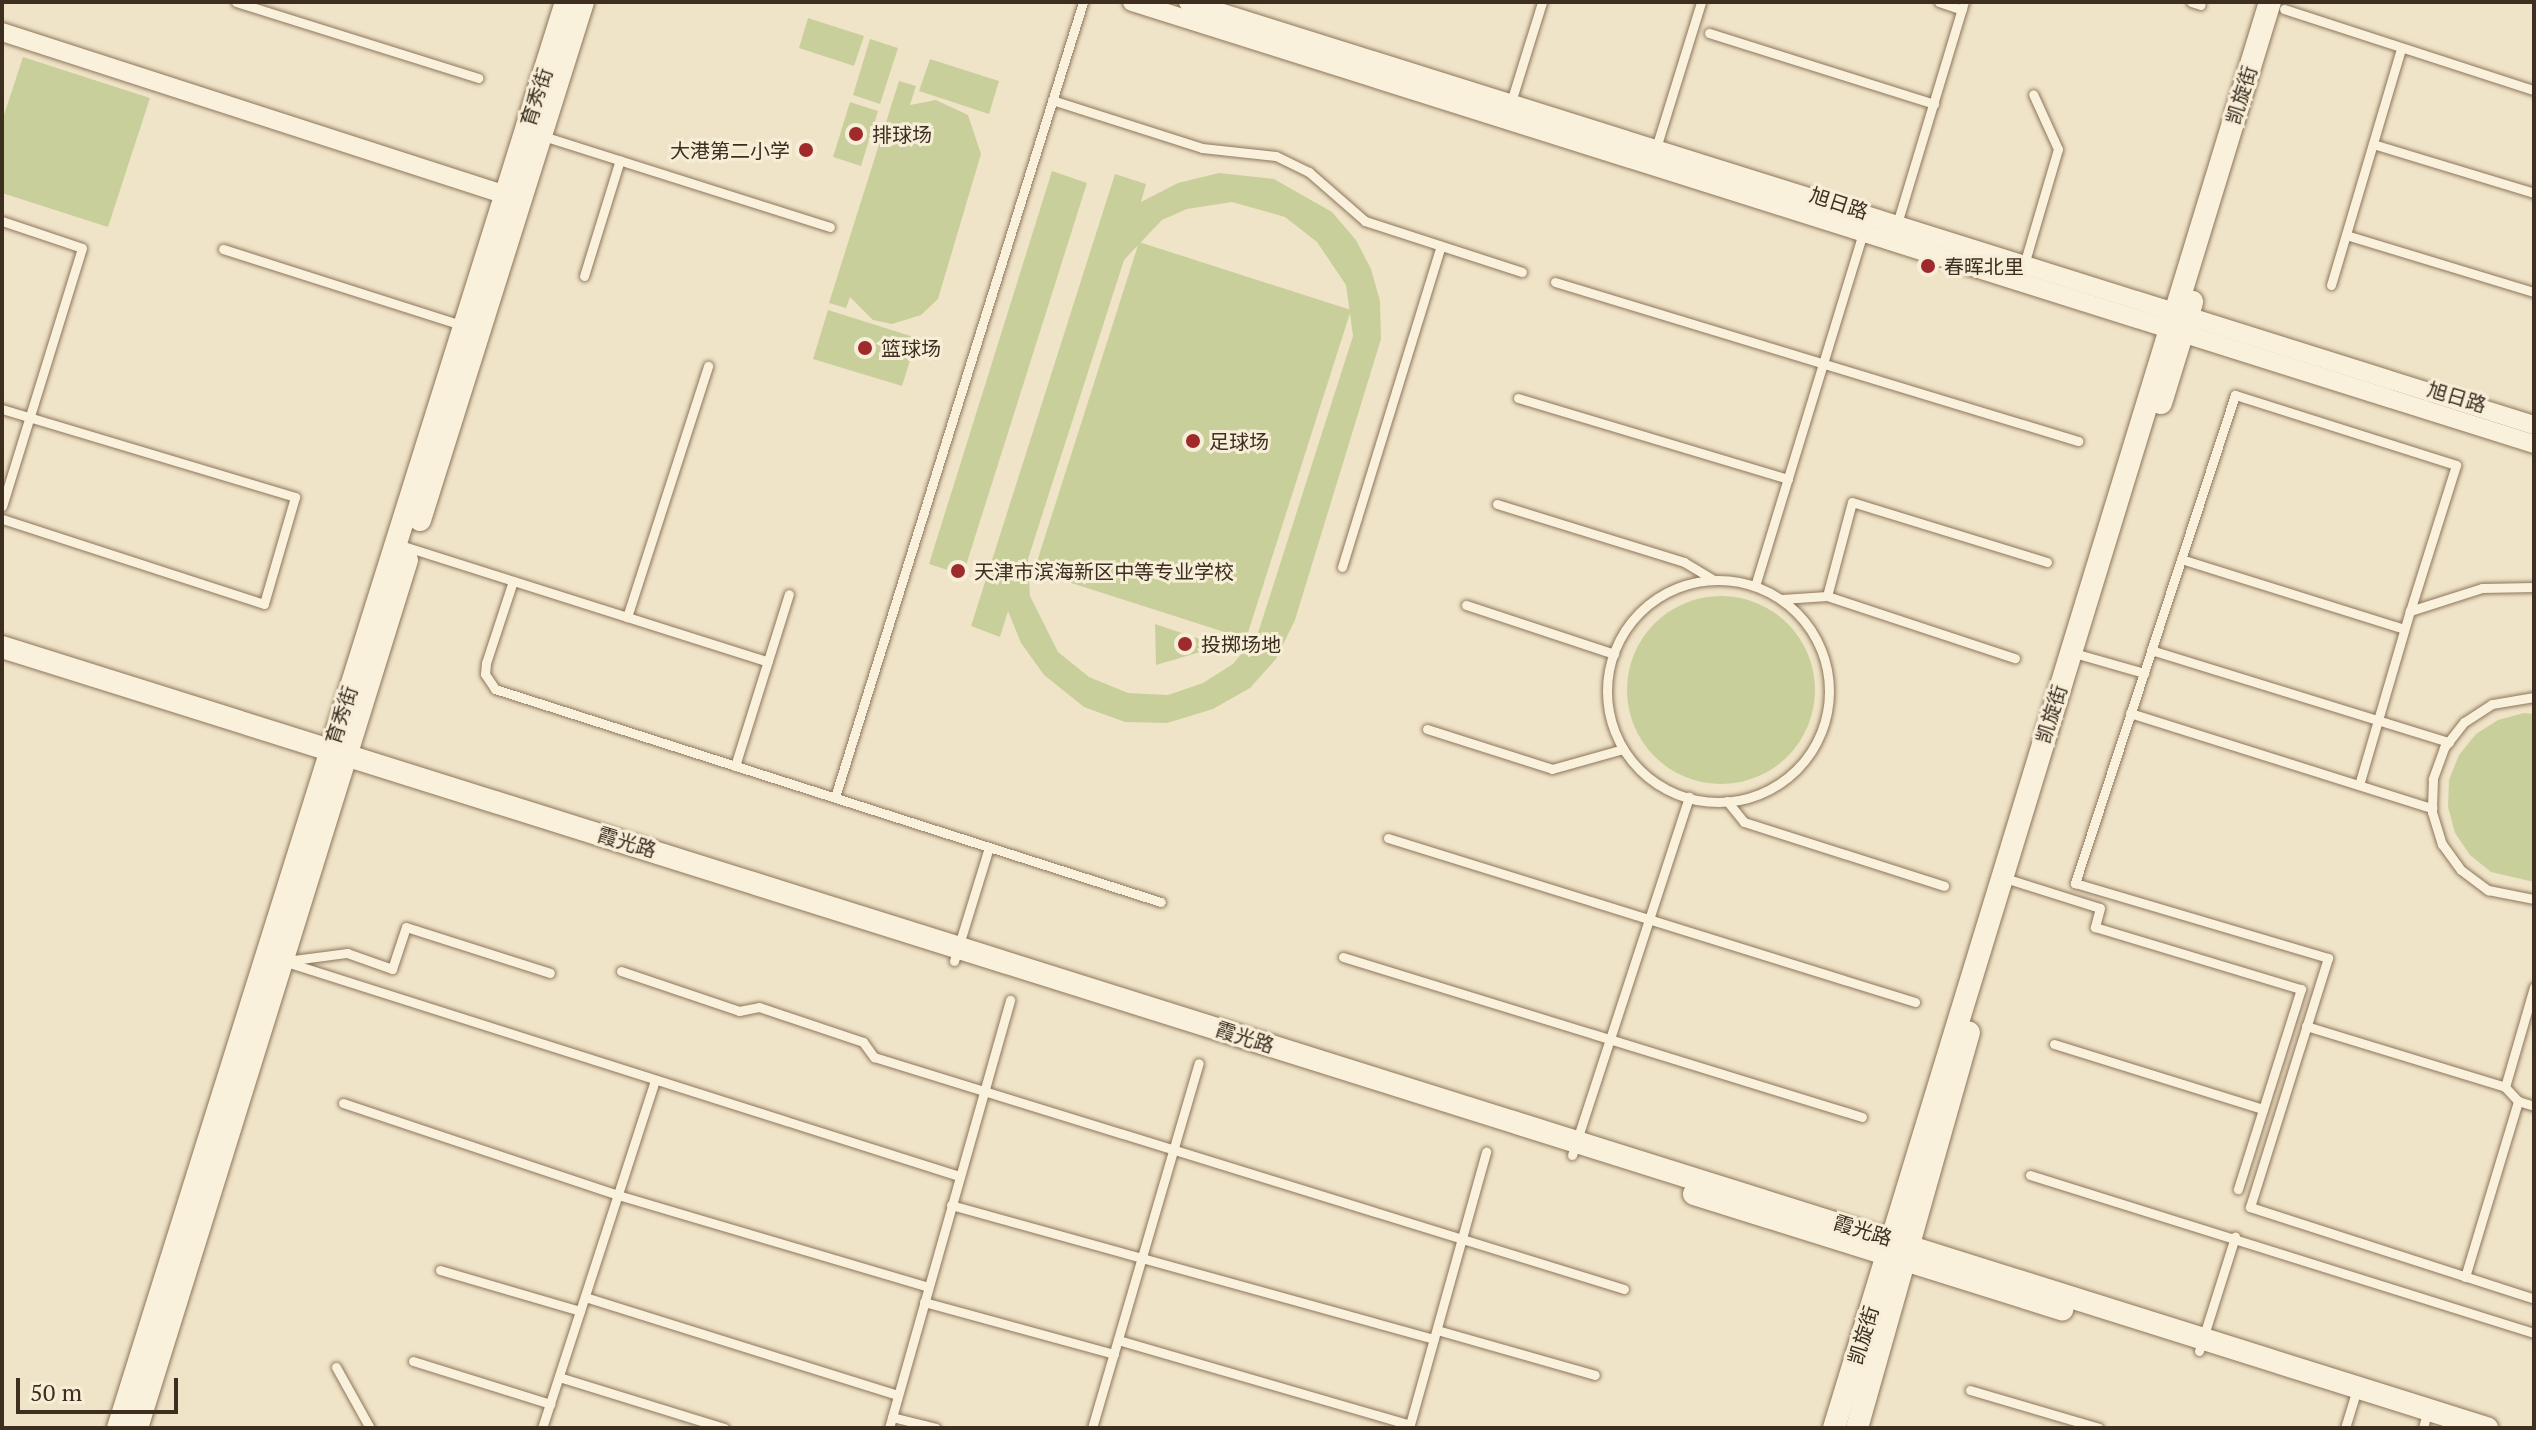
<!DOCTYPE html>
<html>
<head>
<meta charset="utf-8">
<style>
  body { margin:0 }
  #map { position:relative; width:2536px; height:1430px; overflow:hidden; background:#f0e4c8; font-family:"PT Serif","Noto Sans SC",serif }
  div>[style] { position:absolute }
  .green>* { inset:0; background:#c9cf9b }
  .round { border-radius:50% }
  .roads { filter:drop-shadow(0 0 2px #8d765c) drop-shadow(0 0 2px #8d765c) }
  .service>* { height:9px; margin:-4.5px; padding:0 4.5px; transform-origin:4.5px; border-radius:4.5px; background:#faf1dc }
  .service>.ring { margin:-4.5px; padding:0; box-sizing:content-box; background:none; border:9px solid #faf1dc; border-radius:50% }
  .minor>* { height:18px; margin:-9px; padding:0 9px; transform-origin:9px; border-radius:9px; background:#faf1dc }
  .tertiary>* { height:22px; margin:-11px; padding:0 11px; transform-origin:11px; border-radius:11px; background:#faf1dc }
  .dots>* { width:22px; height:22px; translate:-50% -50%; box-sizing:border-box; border:4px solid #f7eed8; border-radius:50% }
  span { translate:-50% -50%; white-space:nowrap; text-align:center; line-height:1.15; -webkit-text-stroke:6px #f7eed8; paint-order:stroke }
  .street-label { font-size:20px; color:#3d2e20 }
  .poi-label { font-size:20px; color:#3d2e20 }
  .left { translate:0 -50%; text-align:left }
  .right { translate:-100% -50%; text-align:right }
  .frame { position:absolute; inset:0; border:4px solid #3d2e20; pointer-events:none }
  .scale { position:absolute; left:16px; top:1378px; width:162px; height:36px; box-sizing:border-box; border:4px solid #3d2e20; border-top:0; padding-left:10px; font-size:24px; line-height:28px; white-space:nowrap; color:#3d2e20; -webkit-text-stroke:6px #f7eed8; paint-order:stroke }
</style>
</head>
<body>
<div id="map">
  <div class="green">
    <i style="clip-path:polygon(808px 18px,864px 36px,854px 66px,799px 48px)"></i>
    <i style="clip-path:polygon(870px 39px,898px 48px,880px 104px,853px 95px)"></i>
    <i style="clip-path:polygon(23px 57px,150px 98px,108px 227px,2px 193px,2px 121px)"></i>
    <i style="clip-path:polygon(930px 59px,999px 81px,989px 114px,919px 91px)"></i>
    <i style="clip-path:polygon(899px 81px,916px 86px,910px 105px,936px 100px,968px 115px,981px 154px,938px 299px,921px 315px,892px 324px,873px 320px,850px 297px,846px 308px,829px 303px)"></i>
    <i style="clip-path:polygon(850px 102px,878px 111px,861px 166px,833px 157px)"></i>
    <i style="clip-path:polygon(1052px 171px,1087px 183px,963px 575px,929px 564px)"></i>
    <i style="clip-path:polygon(evenodd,1219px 173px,1274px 179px,1332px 212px,1356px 240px,1371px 269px,1380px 301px,1381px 339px,1295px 620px,1276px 659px,1250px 688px,1213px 709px,1167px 723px,1125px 722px,1084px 707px,1044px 675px,1021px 643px,1008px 611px,1000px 637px,971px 626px,1115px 174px,1146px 184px,1141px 202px,1178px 183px,1219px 173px,1232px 202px,1285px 217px,1317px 242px,1346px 285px,1353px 336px,1258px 633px,1233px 664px,1203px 683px,1168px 695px,1128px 693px,1089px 677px,1058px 652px,1030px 596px,1028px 559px,1124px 260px,1162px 220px,1187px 209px,1232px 202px)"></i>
    <i style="clip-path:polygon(1139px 242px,1351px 310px,1246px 639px,1034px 571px)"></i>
    <i style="clip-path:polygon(828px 310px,917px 338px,902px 386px,813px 359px)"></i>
    <i class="round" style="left:1627px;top:596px;width:188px;height:188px"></i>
    <i style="clip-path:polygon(1155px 624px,1221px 646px,1156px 665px)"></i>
    <i style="clip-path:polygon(2524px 713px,2534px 714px,2534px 882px,2491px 872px,2470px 855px,2455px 833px,2448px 807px,2449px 780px,2459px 755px,2476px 734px,2498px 720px)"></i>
  </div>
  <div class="roads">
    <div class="service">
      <i style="left:236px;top:2px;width:254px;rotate:17.4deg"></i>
      <i style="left:1939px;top:2px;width:24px;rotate:19deg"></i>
      <i style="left:2191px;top:2px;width:10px;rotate:17deg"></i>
      <i style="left:2284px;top:9px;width:263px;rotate:18deg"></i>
      <i style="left:1709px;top:33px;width:236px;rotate:17.5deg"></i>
      <i style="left:1052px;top:100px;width:157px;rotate:17.7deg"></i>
      <i style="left:1202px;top:148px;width:74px;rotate:6.2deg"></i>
      <i style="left:1276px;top:156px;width:37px;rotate:26deg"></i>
      <i style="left:1309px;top:172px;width:74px;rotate:41.2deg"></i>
      <i style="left:1365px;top:221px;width:165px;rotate:18deg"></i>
      <i style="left:1510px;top:105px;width:108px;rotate:-72.7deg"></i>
      <i style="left:543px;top:136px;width:301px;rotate:17.6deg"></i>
      <i style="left:2373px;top:144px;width:168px;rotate:16.9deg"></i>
      <i style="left:1655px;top:151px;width:156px;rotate:-72.8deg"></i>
      <i style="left:2px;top:221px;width:84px;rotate:18.6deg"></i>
      <i style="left:82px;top:248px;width:270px;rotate:107.2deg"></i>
      <i style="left:1896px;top:227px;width:235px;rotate:-73.2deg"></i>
      <i style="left:2346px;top:235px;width:196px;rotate:16.9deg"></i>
      <i style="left:223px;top:249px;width:253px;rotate:17.7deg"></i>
      <i style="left:2023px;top:268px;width:124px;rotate:-73.6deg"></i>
      <i style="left:2058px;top:149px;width:60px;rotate:-114.4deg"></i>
      <i style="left:584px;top:276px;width:121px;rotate:-72.8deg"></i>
      <i style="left:1555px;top:282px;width:547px;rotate:16.91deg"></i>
      <i style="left:2331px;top:285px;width:247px;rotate:-73.5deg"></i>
      <i style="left:1518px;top:398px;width:282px;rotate:16.7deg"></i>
      <i style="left:2px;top:409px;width:306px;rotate:16.7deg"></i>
      <i style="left:295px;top:497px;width:111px;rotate:106.2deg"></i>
      <i style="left:264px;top:604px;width:275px;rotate:-162deg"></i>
      <i style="left:1497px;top:504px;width:196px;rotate:17.2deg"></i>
      <i style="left:1684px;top:562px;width:33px;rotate:31deg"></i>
      <i style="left:397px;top:544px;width:389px;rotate:17.6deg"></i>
      <i style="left:2181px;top:559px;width:234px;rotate:17.4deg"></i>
      <i style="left:1342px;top:567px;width:336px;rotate:-72.9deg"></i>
      <i class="ring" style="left:1607px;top:580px;width:213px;height:213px"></i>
      <i style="left:513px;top:581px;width:86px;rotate:108.2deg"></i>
      <i style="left:486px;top:663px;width:11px;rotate:95deg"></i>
      <i style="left:485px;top:674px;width:18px;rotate:56deg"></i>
      <i style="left:495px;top:689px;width:699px;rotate:17.74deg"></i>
      <i style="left:1755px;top:586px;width:373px;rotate:-73deg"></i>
      <i style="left:2534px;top:587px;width:52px;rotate:178.9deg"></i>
      <i style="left:2482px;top:588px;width:76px;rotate:162.3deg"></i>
      <i style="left:2410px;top:611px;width:153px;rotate:-72.5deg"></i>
      <i style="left:2456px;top:465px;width:232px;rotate:-162.4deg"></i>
      <i style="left:2235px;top:395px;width:514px;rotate:108.15deg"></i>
      <i style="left:2075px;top:883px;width:264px;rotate:16.5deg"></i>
      <i style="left:2328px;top:958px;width:261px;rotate:107.4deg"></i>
      <i style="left:2250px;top:1207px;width:299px;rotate:17.9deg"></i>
      <i style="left:1827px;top:596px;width:97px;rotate:-75.1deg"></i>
      <i style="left:1852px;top:502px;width:204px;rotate:17.1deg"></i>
      <i style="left:1782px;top:599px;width:45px;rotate:-3.8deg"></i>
      <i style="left:1827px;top:596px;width:198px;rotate:18.3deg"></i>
      <i style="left:1466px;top:605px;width:156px;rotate:18.3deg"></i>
      <i style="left:627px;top:617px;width:264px;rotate:-72.1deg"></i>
      <i style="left:2151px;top:650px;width:312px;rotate:17.2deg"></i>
      <i style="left:2081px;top:655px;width:66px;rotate:15.9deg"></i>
      <i style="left:2534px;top:697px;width:43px;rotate:170.5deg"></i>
      <i style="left:2492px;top:704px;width:33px;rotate:147deg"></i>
      <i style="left:2464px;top:722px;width:33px;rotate:128deg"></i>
      <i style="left:2444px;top:748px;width:33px;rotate:110deg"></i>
      <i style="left:2433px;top:779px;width:33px;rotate:92deg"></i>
      <i style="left:2432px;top:812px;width:34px;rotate:73deg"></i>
      <i style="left:2442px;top:844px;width:32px;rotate:54deg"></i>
      <i style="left:2461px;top:870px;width:34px;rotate:37deg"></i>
      <i style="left:2488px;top:890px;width:47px;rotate:11.1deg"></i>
      <i style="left:2130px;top:713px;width:317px;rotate:17.5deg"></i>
      <i style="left:1427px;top:729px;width:131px;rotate:17.7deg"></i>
      <i style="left:1552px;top:769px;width:74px;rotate:-15.7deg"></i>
      <i style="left:735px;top:766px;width:180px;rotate:-72.6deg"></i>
      <i style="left:2359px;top:785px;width:181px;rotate:-73.7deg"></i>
      <i style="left:835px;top:797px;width:833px;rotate:-72.67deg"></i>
      <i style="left:1727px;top:801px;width:27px;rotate:51deg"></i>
      <i style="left:1744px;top:822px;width:210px;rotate:17.7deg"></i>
      <i style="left:1388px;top:838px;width:552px;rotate:17.29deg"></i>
      <i style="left:2011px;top:880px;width:93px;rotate:17.5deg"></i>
      <i style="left:2100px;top:908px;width:20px;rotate:105deg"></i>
      <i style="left:2095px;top:927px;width:215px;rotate:16.8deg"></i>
      <i style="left:2301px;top:989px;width:210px;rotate:107.5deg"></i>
      <i style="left:1343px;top:957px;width:543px;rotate:17.13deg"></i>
      <i style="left:283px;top:961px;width:709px;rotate:17.64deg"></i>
      <i style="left:286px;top:961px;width:62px;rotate:-7.5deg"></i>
      <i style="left:347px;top:953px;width:48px;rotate:19.6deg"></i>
      <i style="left:392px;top:969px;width:44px;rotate:-71.6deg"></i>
      <i style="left:406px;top:927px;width:151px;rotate:17.7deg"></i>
      <i style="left:954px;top:961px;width:119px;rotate:-72.9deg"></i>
      <i style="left:621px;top:971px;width:125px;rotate:18.7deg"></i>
      <i style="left:739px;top:1011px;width:20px;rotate:-11deg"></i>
      <i style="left:759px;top:1007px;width:110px;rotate:18.6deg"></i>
      <i style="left:863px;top:1042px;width:19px;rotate:54deg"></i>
      <i style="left:874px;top:1057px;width:785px;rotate:17.19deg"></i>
      <i style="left:2306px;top:1026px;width:208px;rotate:17deg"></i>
      <i style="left:2505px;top:1087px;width:19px;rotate:47deg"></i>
      <i style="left:2518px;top:1101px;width:17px;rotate:17deg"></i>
      <i style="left:2054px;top:1044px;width:219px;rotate:17.3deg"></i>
      <i style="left:2505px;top:1087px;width:104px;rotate:-73.8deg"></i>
      <i style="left:343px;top:1103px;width:290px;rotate:18.5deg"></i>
      <i style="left:618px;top:1195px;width:323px;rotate:16.5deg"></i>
      <i style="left:1572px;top:1155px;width:377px;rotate:-71.9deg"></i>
      <i style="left:2030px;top:1175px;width:528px;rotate:17.41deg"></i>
      <i style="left:951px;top:1205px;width:501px;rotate:15.51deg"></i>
      <i style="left:440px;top:1270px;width:146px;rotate:16.3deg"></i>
      <i style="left:2465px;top:1277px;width:184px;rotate:-73.2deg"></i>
      <i style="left:585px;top:1297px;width:328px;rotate:17.4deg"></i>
      <i style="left:924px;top:1302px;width:197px;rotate:15.3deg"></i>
      <i style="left:1437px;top:1330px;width:164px;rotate:15.9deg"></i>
      <i style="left:1118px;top:1340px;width:304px;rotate:16.2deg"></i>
      <i style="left:2199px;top:1351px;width:120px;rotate:-72.5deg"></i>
      <i style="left:413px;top:1361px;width:144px;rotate:17.4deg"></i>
      <i style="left:336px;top:1367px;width:70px;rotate:60.9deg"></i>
      <i style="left:559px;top:1377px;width:173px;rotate:17.2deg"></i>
      <i style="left:1970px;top:1390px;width:134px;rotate:16.4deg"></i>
      <i style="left:892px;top:1417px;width:45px;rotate:14deg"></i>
      <i style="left:542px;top:1428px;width:366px;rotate:-72deg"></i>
      <i style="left:889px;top:1428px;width:445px;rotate:-74.2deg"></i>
      <i style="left:1092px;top:1428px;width:380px;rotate:-73.7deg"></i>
      <i style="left:1409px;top:1428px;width:287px;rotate:-74.4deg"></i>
      <i style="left:2345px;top:1428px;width:41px;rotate:-72.9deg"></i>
      <i style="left:2423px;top:1428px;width:20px;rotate:-75deg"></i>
    </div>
    <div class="minor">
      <i style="left:1132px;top:2px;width:1470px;rotate:17.5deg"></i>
      <i style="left:1188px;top:2px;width:1411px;rotate:17.45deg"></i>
      <i style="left:2px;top:32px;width:542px;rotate:17.93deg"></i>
    </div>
    <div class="tertiary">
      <i style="left:2161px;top:403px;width:106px;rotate:-72.9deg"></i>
      <i style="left:420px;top:520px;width:543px;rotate:-72.53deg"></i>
      <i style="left:2px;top:647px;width:2605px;rotate:17.45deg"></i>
      <i style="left:1694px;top:1194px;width:386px;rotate:17.4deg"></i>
      <i style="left:118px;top:1428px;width:1495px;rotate:-72.56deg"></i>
      <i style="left:137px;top:1428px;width:909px;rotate:-72.72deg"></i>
      <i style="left:1834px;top:1428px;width:1491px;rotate:-73deg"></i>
      <i style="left:1857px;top:1428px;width:411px;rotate:-74.2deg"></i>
    </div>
  </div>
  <div class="dots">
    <i style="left:856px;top:134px;background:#9e2a2b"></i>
    <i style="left:806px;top:150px;background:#9e2a2b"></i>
    <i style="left:1928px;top:266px;background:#9e2a2b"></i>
    <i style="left:865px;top:348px;background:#9e2a2b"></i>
    <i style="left:1193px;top:441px;background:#9e2a2b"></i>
    <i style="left:958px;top:571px;background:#9e2a2b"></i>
    <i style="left:1185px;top:644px;background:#9e2a2b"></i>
  </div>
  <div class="street-label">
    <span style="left:2241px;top:95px;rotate:-73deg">凯旋街</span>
    <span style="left:536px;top:97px;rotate:-72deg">育秀街</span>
    <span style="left:1839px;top:203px;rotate:18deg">旭日路</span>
    <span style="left:2457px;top:397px;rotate:17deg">旭日路</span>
    <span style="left:2051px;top:714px;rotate:-73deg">凯旋街</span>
    <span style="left:341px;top:715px;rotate:-72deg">育秀街</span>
    <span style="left:627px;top:842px;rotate:17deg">霞光路</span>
    <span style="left:1245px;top:1037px;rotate:18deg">霞光路</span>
    <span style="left:1863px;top:1230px;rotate:17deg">霞光路</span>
    <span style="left:1863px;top:1335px;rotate:-73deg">凯旋街</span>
  </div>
  <div class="poi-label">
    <span class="left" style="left:872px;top:134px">排球场</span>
    <span class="right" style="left:790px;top:150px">大港第二小学</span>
    <span class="left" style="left:1944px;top:266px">春晖北里</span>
    <span class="left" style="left:881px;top:348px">篮球场</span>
    <span class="left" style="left:1209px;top:441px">足球场</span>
    <span class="left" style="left:974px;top:571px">天津市滨海新区中等专业学校</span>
    <span class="left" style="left:1201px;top:644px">投掷场地</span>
  </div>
  <div class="frame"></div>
  <div class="scale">50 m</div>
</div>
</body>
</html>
